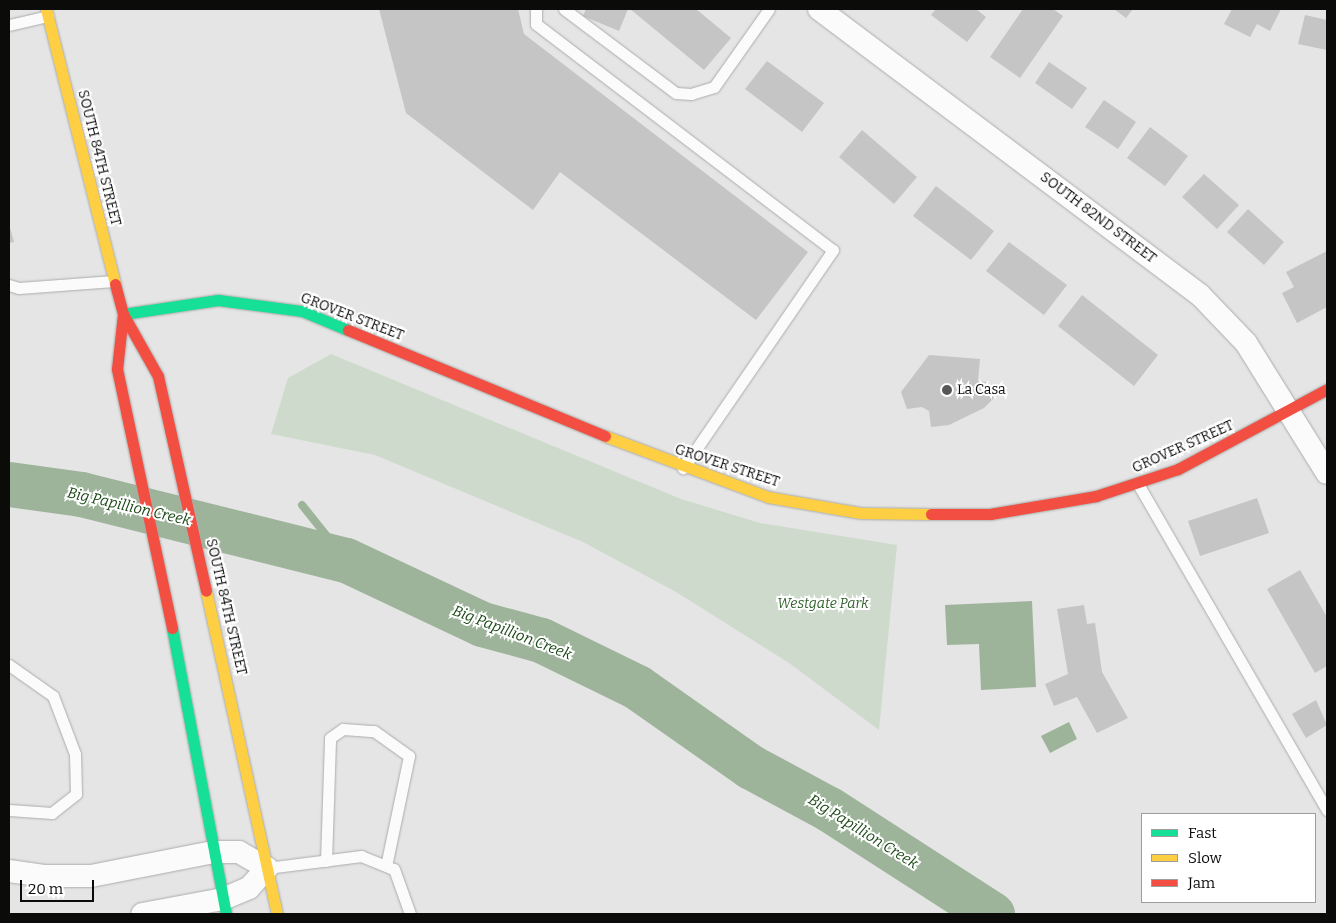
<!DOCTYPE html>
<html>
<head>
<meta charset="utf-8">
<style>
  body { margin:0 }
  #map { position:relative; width:1336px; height:923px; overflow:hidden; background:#e4e5e4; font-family:Bitter,serif }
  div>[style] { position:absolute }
  .green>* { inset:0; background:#cedbcc }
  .water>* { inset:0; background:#9db49a }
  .stream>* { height:8px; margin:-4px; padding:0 4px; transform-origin:4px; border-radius:4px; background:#9db49a }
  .river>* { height:45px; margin:-22.5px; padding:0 22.5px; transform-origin:22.5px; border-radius:22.5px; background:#9db49a }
  .building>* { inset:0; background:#c4c5c4 }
  .roads { filter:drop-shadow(0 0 1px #abacab) drop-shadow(0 0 1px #abacab) }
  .lane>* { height:11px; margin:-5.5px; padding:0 5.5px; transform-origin:5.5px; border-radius:5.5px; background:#fbfbfb }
  .street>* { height:22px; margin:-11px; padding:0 11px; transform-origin:11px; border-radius:11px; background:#fbfbfb }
  .fast>* { height:11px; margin:-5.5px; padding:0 5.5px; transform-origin:5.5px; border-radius:5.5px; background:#16e098 }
  .slow>* { height:11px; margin:-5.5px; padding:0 5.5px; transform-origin:5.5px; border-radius:5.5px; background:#ffcf43 }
  .jam>* { height:11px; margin:-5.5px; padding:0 5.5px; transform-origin:5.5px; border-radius:5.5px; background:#f24e42 }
  .dots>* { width:14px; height:14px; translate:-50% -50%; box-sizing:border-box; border:2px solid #fff; border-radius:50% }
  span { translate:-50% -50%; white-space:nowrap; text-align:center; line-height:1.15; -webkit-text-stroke:4px #fff; paint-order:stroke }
  .street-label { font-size:14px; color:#0b0b0a }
  .poi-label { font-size:14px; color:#0b0b0a }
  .left { translate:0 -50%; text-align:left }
  .park-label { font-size:14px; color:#346330; font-style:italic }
  .water-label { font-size:15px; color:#1a4816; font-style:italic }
  .frame { position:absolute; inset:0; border:10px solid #0b0b0a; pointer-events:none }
  .legend { position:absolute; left:1141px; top:813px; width:175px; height:90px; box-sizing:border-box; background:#fff; border:1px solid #9d9d9d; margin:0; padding:6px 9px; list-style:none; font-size:15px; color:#0b0b0a }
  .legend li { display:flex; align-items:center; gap:10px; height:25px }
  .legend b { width:25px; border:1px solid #9d9d9d }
  .scale { position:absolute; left:20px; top:880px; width:74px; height:22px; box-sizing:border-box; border:2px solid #0b0b0a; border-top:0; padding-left:6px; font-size:15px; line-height:18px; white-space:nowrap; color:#0b0b0a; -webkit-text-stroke:4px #fff; paint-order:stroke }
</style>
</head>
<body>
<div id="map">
  <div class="green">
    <i style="clip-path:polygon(331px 354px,681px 499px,760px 523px,897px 545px,879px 730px,789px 663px,676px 592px,583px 542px,375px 455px,271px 434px,288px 378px)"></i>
  </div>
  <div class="water">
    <i style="clip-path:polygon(1032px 601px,1036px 687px,981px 690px,979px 644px,947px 645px,945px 605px)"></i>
    <i style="clip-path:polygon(1069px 722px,1077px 739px,1050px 753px,1041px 736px)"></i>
  </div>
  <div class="stream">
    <i style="left:302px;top:505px;width:70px;rotate:51.3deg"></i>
  </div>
  <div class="river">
    <i style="left:9px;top:484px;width:73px;rotate:7.9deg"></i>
    <i style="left:81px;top:494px;width:273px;rotate:14deg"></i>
    <i style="left:346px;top:560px;width:150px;rotate:25.2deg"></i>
    <i style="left:482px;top:624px;width:61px;rotate:15.2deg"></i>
    <i style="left:541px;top:640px;width:107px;rotate:26.1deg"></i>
    <i style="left:637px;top:687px;width:139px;rotate:35.1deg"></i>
    <i style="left:751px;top:767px;width:89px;rotate:28.3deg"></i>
    <i style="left:829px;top:809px;width:194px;rotate:32.8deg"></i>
  </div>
  <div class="building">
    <i style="clip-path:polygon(379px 9px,518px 9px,524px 34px,808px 252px,756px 320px,560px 172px,533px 210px,406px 113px)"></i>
    <i style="clip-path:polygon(586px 9px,628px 9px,619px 31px,583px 16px)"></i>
    <i style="clip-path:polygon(630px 9px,696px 9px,731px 38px,704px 70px)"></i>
    <i style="clip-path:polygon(936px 9px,976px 9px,986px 17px,967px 42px,931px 15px)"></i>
    <i style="clip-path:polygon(1023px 9px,1053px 9px,1063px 16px,1020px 78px,990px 57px)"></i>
    <i style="clip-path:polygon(1114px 9px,1133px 9px,1126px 18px)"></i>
    <i style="clip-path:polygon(1232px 9px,1281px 9px,1270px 31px,1257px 24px,1250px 37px,1224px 24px)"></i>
    <i style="clip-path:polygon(1305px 15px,1327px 20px,1327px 50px,1298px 44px)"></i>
    <i style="clip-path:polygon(767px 61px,824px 103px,802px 132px,745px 89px)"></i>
    <i style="clip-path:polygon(1049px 62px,1087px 88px,1072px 109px,1035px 83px)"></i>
    <i style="clip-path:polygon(1104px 100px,1136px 122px,1118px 149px,1085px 127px)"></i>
    <i style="clip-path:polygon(1150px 127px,1188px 156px,1165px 186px,1127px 158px)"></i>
    <i style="clip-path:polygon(862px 130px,917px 177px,894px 204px,839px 157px)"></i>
    <i style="clip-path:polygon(1204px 174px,1239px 205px,1217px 229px,1182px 197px)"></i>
    <i style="clip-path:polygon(936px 186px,994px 231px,971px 260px,913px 216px)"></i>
    <i style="clip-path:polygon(1248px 209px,1284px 242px,1264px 265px,1227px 232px)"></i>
    <i style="clip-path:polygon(9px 224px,14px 242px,9px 243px)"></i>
    <i style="clip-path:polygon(1009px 242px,1067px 285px,1044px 315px,986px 271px)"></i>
    <i style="clip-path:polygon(1327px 251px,1327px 307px,1297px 323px,1282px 293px,1294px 287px,1286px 272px)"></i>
    <i style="clip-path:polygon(1082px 295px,1158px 355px,1134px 386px,1058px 326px)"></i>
    <i style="clip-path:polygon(929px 355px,980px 359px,978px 381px,986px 382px,996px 396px,984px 408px,949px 425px,931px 427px,929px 411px,922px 407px,907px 409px,901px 392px)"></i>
    <i style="clip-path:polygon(1257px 498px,1269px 533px,1200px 556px,1188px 521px)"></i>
    <i style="clip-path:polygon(1300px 570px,1327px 617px,1327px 666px,1315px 673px,1267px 589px)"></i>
    <i style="clip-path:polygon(1084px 605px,1087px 624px,1095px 623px,1102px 672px,1128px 718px,1097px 733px,1077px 697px,1054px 706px,1045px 684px,1068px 674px,1057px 609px)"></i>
    <i style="clip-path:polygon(1316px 700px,1327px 725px,1306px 738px,1292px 714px)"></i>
  </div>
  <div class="roads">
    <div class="lane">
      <i style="left:536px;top:9px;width:15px;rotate:90deg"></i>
      <i style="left:536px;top:24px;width:373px;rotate:37.3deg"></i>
      <i style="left:833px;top:250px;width:265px;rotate:124.5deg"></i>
      <i style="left:564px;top:9px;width:140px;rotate:36.9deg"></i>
      <i style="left:676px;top:93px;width:15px;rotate:4deg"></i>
      <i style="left:691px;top:94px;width:24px;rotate:-17deg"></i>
      <i style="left:714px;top:87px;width:95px;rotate:-54.8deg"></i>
      <i style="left:9px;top:25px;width:40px;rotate:-13deg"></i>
      <i style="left:9px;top:285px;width:10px;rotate:17deg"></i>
      <i style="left:19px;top:288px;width:95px;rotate:-4.2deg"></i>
      <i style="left:1138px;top:484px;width:377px;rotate:59.9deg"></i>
      <i style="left:9px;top:665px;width:54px;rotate:35.2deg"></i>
      <i style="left:53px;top:696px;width:62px;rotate:69.2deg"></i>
      <i style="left:75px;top:754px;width:40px;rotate:88.6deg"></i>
      <i style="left:76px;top:794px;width:31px;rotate:142deg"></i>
      <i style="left:52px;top:813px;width:43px;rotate:-176deg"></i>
      <i style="left:326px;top:861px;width:123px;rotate:-88.1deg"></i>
      <i style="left:330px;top:738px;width:16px;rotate:-35deg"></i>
      <i style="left:343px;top:729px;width:31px;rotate:4deg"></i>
      <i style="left:374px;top:731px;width:43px;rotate:35.5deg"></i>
      <i style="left:409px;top:756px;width:112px;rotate:101.8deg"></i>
      <i style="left:267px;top:868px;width:95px;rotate:-7.3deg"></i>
      <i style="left:361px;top:856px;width:35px;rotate:22deg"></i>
      <i style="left:394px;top:869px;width:48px;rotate:70.4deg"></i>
    </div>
    <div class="street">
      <i style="left:819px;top:9px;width:476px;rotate:36.9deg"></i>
      <i style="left:1200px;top:295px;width:66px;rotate:46.2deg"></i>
      <i style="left:1246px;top:343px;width:153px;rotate:58.1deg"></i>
      <i style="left:9px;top:871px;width:35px;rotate:8deg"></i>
      <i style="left:44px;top:876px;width:47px"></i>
      <i style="left:91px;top:876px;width:124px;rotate:-11.1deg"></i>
      <i style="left:213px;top:852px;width:26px"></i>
      <i style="left:239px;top:852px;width:32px;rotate:30deg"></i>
      <i style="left:267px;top:868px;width:27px;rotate:132deg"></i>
      <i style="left:249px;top:888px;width:28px;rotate:157deg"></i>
      <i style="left:223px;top:899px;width:82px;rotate:169.5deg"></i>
    </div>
    <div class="fast">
      <i style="left:123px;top:314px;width:96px;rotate:-8.4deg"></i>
      <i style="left:218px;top:300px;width:85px;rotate:7.5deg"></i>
      <i style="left:302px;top:311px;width:50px;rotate:22.4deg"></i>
      <i style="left:172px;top:628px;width:291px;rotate:79.3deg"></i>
    </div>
    <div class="slow">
      <i style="left:46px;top:9px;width:284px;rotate:75.9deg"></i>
      <i style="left:605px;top:436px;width:174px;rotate:20.5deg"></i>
      <i style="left:768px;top:497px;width:94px;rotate:9.8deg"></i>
      <i style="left:861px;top:513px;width:70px;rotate:0.8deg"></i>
      <i style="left:206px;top:591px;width:331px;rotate:77.6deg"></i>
    </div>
    <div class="jam">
      <i style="left:115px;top:284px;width:31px;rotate:75deg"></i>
      <i style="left:123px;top:314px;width:71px;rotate:60.6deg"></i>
      <i style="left:158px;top:376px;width:220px;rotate:77.4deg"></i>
      <i style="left:123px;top:314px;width:55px;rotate:96.2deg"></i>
      <i style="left:117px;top:369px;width:265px;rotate:78deg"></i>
      <i style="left:348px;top:330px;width:278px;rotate:22.4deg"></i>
      <i style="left:931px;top:514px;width:59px"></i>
      <i style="left:990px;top:514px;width:108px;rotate:-9.6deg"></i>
      <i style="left:1096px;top:496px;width:86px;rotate:-18.2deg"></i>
      <i style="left:1178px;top:469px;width:169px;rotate:-28.2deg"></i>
    </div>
  </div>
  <div class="dots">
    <i style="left:947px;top:390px;background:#575756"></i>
  </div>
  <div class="street-label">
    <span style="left:99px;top:158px;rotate:76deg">SOUTH 84TH STREET</span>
    <span style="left:1098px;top:218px;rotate:37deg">SOUTH 82ND STREET</span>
    <span style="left:352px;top:317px;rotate:21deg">GROVER STREET</span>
    <span style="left:1183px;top:447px;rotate:-24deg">GROVER STREET</span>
    <span style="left:727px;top:466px;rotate:18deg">GROVER STREET</span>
    <span style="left:226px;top:607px;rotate:77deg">SOUTH 84TH STREET</span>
  </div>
  <div class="poi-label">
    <span class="left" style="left:957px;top:390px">La Casa</span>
  </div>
  <div class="park-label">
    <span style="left:823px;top:604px">Westgate Park</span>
  </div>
  <div class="water-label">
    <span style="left:129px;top:507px;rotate:13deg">Big Papillion Creek</span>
    <span style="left:512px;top:633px;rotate:21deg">Big Papillion Creek</span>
    <span style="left:863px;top:832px;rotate:32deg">Big Papillion Creek</span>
  </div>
  <div class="frame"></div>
  <ul class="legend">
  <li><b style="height:6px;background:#16e098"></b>Fast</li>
  <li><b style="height:6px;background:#ffcf43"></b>Slow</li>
  <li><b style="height:6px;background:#f24e42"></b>Jam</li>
  </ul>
  <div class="scale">20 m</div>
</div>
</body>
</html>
